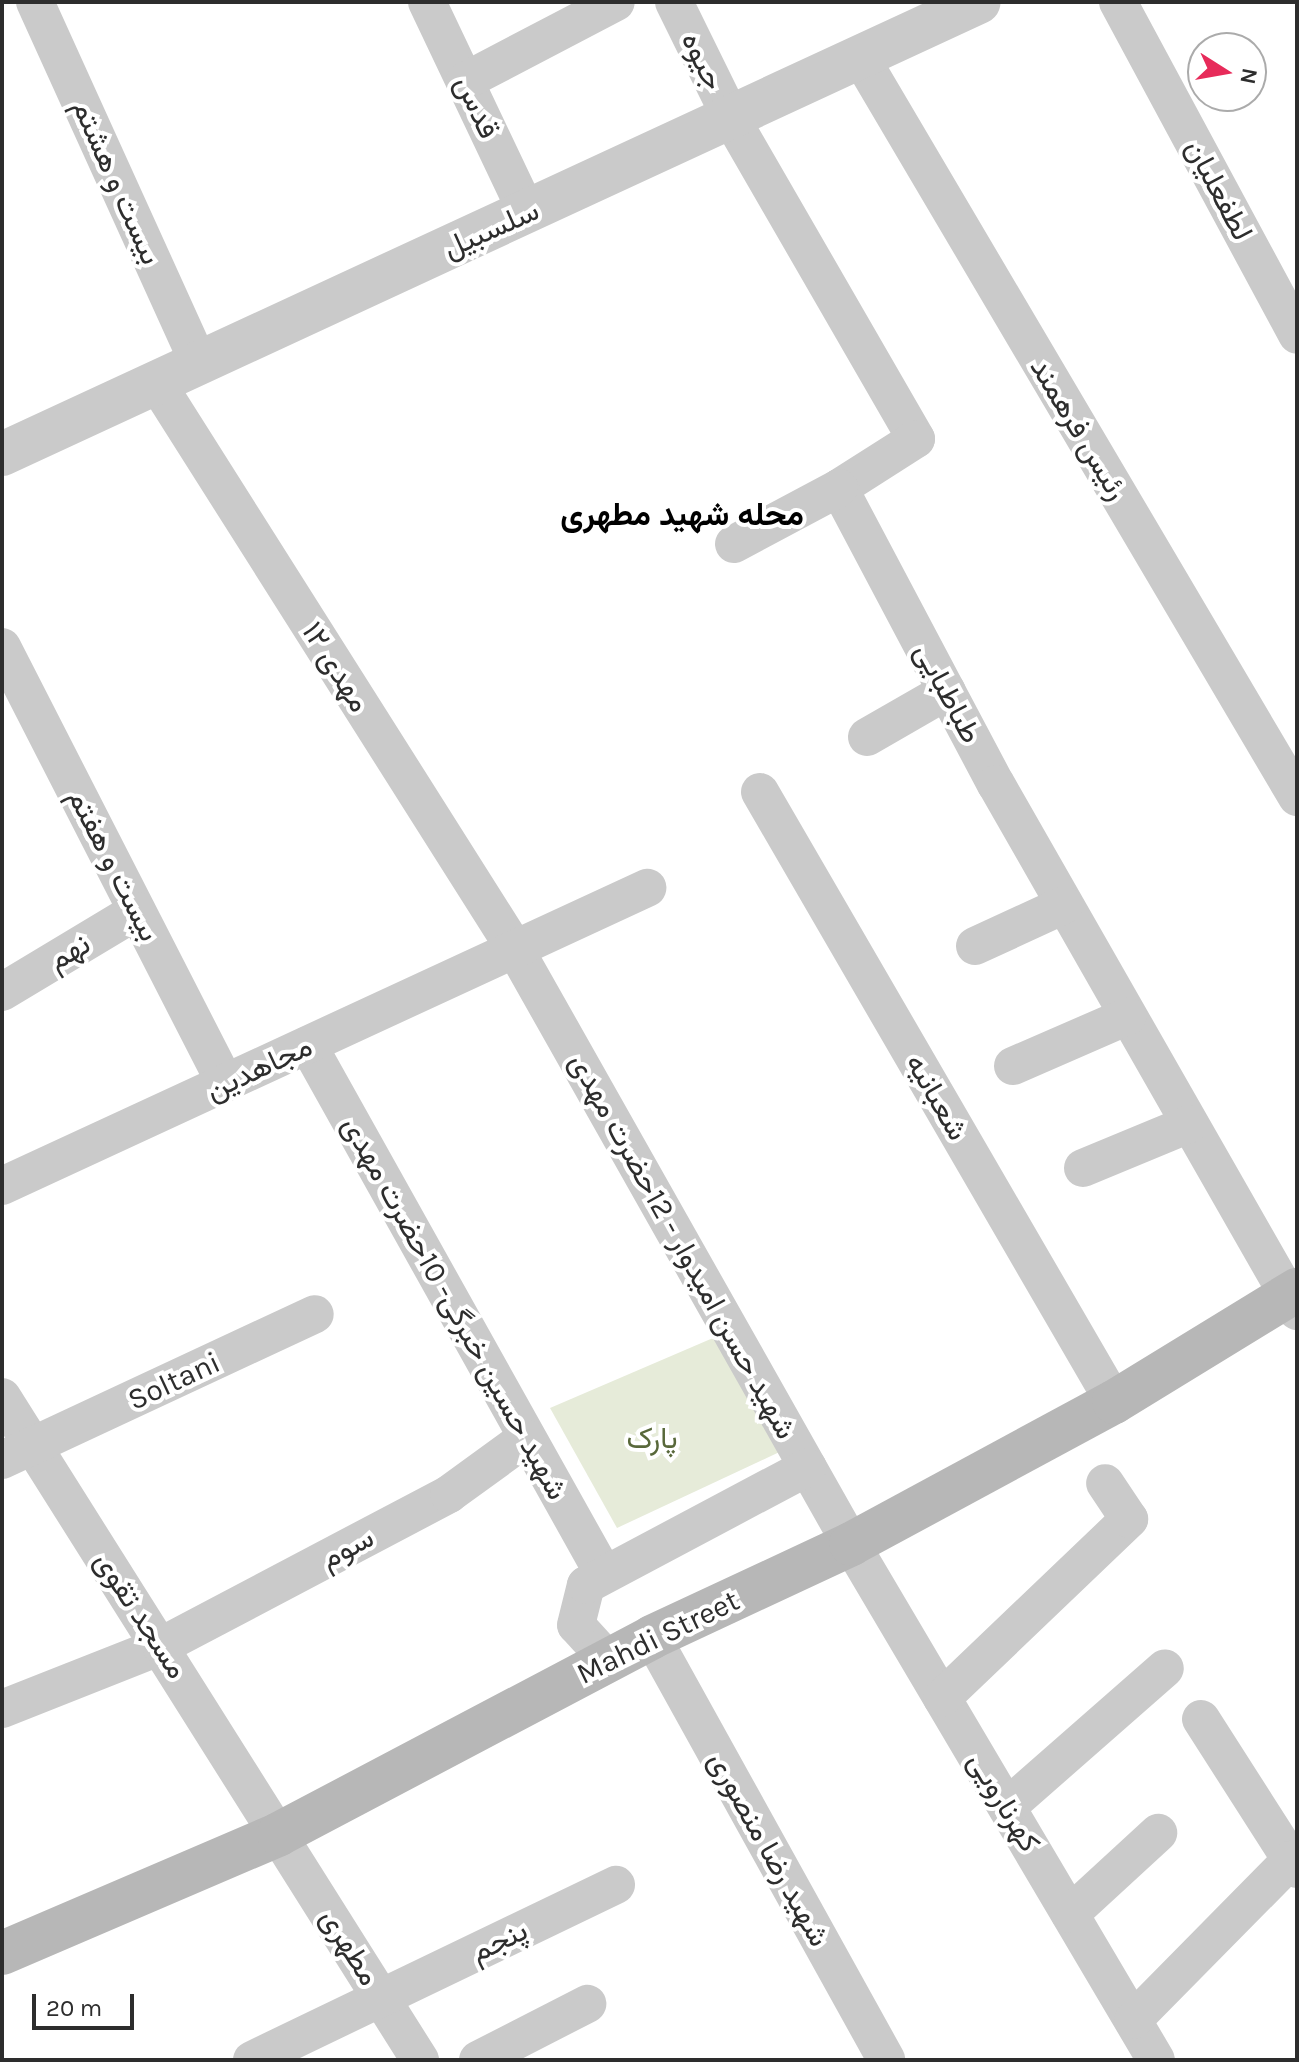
<!DOCTYPE html>
<html>
<head>
<meta charset="utf-8">
<style>
  body { margin:0 }
  #map { position:relative; width:1299px; height:2062px; overflow:hidden; background:#fff; font-family:Karla,Vazirmatn,sans-serif }
  div>[style] { position:absolute }
  .green>* { inset:0; background:#e6ebd9 }
  .minor>* { height:38px; margin:-19px; padding:0 19px; transform-origin:19px; border-radius:19px; background:#cacaca }
  .tertiary>* { height:44px; margin:-22px; padding:0 22px; transform-origin:22px; border-radius:22px; background:#cacaca }
  .secondary>* { height:44px; margin:-22px; padding:0 22px; transform-origin:22px; border-radius:22px; background:#b7b7b7 }
  span { translate:-50% -50%; white-space:nowrap; text-align:center; line-height:1.15; -webkit-text-stroke:8px #fff; paint-order:stroke }
  .street-label { font-size:30px; color:#2d2d2d }
  .park-label { font-size:30px; color:#58683a }
  .neighbourhood-label { font-size:32px; color:#000; font-weight:700 }
  .frame { position:absolute; inset:0; border:4px solid #2d2d2d; pointer-events:none }
  .north { position:absolute; left:1187px; top:32px; width:80px; height:80px; box-sizing:border-box; background:#fff; border:2px solid #ababab; border-radius:50%; rotate:101deg; font-size:22px; font-weight:700; line-height:32px; text-align:center; color:#2d2d2d }
  .north::after { content:''; display:block; margin:auto; width:28px; height:36px; background:#e72b5a; clip-path:polygon(50% 0,100% 100%,50% 72%,0 100%) }
  .scale { position:absolute; left:32px; top:1994px; width:102px; height:36px; box-sizing:border-box; border:4px solid #2d2d2d; border-top:0; padding-left:10px; font-size:24px; line-height:28px; white-space:nowrap; color:#2d2d2d; -webkit-text-stroke:6px #fff; paint-order:stroke }
</style>
</head>
<body>
<div id="map">
  <div class="green">
    <i style="clip-path:polygon(720px 1335px,788px 1448px,617px 1528px,550px 1408px)"></i>
  </div>
  <div class="minor">
    <i style="left:35px;top:2px;width:397px;rotate:65.6deg"></i>
    <i style="left:427px;top:2px;width:233px;rotate:64.6deg"></i>
    <i style="left:674px;top:2px;width:131px;rotate:63.8deg"></i>
    <i style="left:732px;top:120px;width:368px;rotate:60deg"></i>
    <i style="left:916px;top:439px;width:91px;rotate:147.5deg"></i>
    <i style="left:839px;top:488px;width:335px;rotate:62.1deg"></i>
    <i style="left:996px;top:784px;width:607px;rotate:60.27deg"></i>
    <i style="left:1118px;top:2px;width:378px;rotate:61.7deg"></i>
    <i style="left:862px;top:60px;width:856px;rotate:59.45deg"></i>
    <i style="left:465px;top:81px;width:170px;rotate:-27.6deg"></i>
    <i style="left:158px;top:385px;width:667px;rotate:57.67deg"></i>
    <i style="left:515px;top:949px;width:683px;rotate:60.55deg"></i>
    <i style="left:851px;top:1544px;width:599px;rotate:59.41deg"></i>
    <i style="left:734px;top:544px;width:119px;rotate:-28.1deg"></i>
    <i style="left:2px;top:647px;width:490px;rotate:62.9deg"></i>
    <i style="left:867px;top:737px;width:92px;rotate:-29.9deg"></i>
    <i style="left:760px;top:792px;width:705px;rotate:59.87deg"></i>
    <i style="left:975px;top:946px;width:98px;rotate:-24.7deg"></i>
    <i style="left:2px;top:992px;width:157px;rotate:-31deg"></i>
    <i style="left:308px;top:1045px;width:603px;rotate:60.8deg"></i>
    <i style="left:1013px;top:1066px;width:125px;rotate:-23.5deg"></i>
    <i style="left:1083px;top:1168px;width:115px;rotate:-22.5deg"></i>
    <i style="left:2px;top:1186px;width:711px;rotate:-24.8deg"></i>
    <i style="left:2px;top:1397px;width:784px;rotate:57.77deg"></i>
    <i style="left:2px;top:1460px;width:345px;rotate:-25deg"></i>
    <i style="left:652px;top:1637px;width:483px;rotate:61deg"></i>
    <i style="left:608px;top:1660px;width:47px;rotate:-132.4deg"></i>
    <i style="left:576px;top:1625px;width:41px;rotate:-76deg"></i>
    <i style="left:586px;top:1585px;width:251px;rotate:-28deg"></i>
    <i style="left:942px;top:1698px;width:259px;rotate:-43.7deg"></i>
    <i style="left:1129px;top:1519px;width:43px;rotate:-123.7deg"></i>
    <i style="left:2px;top:1709px;width:171px;rotate:-21.6deg"></i>
    <i style="left:161px;top:1646px;width:326px;rotate:-27.8deg"></i>
    <i style="left:449px;top:1494px;width:95px;rotate:-36deg"></i>
    <i style="left:1201px;top:1719px;width:178px;rotate:57.4deg"></i>
    <i style="left:1007px;top:1807px;width:210px;rotate:-41.3deg"></i>
    <i style="left:1070px;top:1914px;width:120px;rotate:-42.6deg"></i>
    <i style="left:1133px;top:2020px;width:225px;rotate:-45.4deg"></i>
    <i style="left:252px;top:2060px;width:404px;rotate:-25.7deg"></i>
    <i style="left:478px;top:2060px;width:123px;rotate:-27.2deg"></i>
  </div>
  <div class="tertiary">
    <i style="left:2px;top:454px;width:1076px;rotate:-24.83deg"></i>
  </div>
  <div class="secondary">
    <i style="left:2px;top:1953px;width:301px;rotate:-23.2deg"></i>
    <i style="left:279px;top:1834px;width:422px;rotate:-27.8deg"></i>
    <i style="left:652px;top:1637px;width:220px;rotate:-25deg"></i>
    <i style="left:851px;top:1544px;width:299px;rotate:-28.4deg"></i>
    <i style="left:1114px;top:1402px;width:215px;rotate:-31.5deg"></i>
  </div>
  <div class="street-label">
    <span style="left:703px;top:61px;rotate:64deg">جیوه</span>
    <span style="left:477px;top:107px;rotate:65deg">قدس</span>
    <span style="left:117px;top:182px;rotate:66deg">بیست و هشتم</span>
    <span style="left:1219px;top:190px;rotate:62deg">لطفعلیان</span>
    <span style="left:491px;top:229px;rotate:-24deg">سلسبیل</span>
    <span style="left:1079px;top:429px;rotate:59deg">رئیس فرهمند</span>
    <span style="left:336px;top:667px;rotate:58deg">مهدی ۱۲</span>
    <span style="left:948px;top:693px;rotate:62deg">طباطبایی</span>
    <span style="left:114px;top:865px;rotate:63deg">بیست و هفتم</span>
    <span style="left:69px;top:952px;rotate:-31deg">نهم</span>
    <span style="left:259px;top:1068px;rotate:-25deg">مجاهدین</span>
    <span style="left:937px;top:1097px;rotate:60deg">شعبانیه</span>
    <span style="left:683px;top:1246px;rotate:61deg">شهید حسن امیدوار - 12حضرت مهدی</span>
    <span style="left:455px;top:1308px;rotate:61deg">شهید حسین خبرگی- 10حضرت مهدی</span>
    <span style="left:174px;top:1381px;rotate:-25deg">Soltani</span>
    <span style="left:347px;top:1548px;rotate:-28deg">سوم</span>
    <span style="left:141px;top:1615px;rotate:57deg">مسجد تقوی</span>
    <span style="left:658px;top:1637px;rotate:-26deg">Mahdi Street</span>
    <span style="left:1004px;top:1802px;rotate:59deg">کهرنارویی</span>
    <span style="left:769px;top:1849px;rotate:61deg">شهید رضا منصوری</span>
    <span style="left:499px;top:1941px;rotate:-26deg">پنجم</span>
    <span style="left:350px;top:1947px;rotate:58deg">مطهری</span>
  </div>
  <div class="park-label">
    <span style="left:652px;top:1438px">پارک</span>
  </div>
  <div class="neighbourhood-label">
    <span style="left:682px;top:515px">محله شهید مطهری</span>
  </div>
  <div class="frame"></div>
  <div class="north">N</div>
  <div class="scale">20 m</div>
</div>
</body>
</html>
